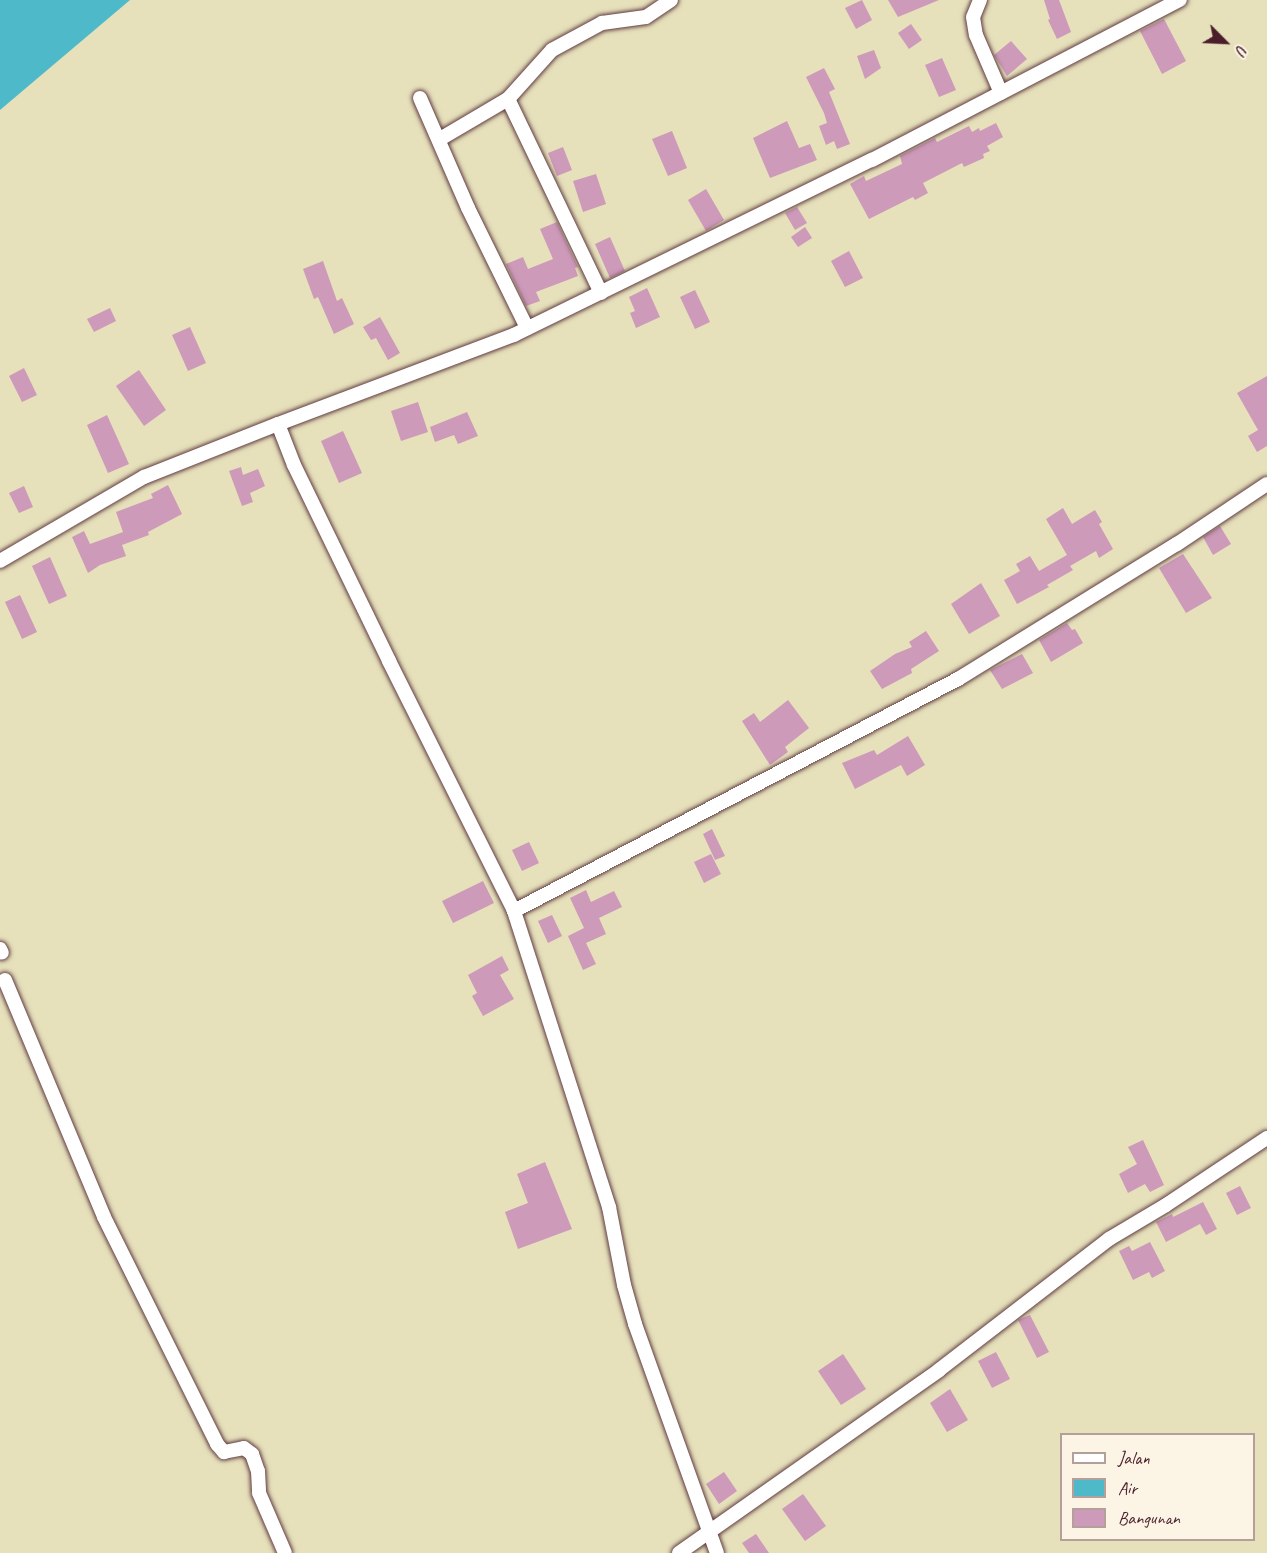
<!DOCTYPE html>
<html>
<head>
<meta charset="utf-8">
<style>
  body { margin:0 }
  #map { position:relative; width:1267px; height:1553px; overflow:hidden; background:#e6e0bb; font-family:Caveat,sans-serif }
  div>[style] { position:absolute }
  .water>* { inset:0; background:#4eb9c9 }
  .building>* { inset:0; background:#cd9ab9 }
  .roads { filter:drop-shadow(0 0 2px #613c41) drop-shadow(0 0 2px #613c41) }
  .street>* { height:14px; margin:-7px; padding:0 7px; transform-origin:7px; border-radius:7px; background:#fff }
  span { translate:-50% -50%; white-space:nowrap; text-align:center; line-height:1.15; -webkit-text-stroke:4.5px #fcf5e5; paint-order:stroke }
  .legend { position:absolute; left:1060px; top:1433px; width:195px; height:108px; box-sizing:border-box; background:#fcf5e5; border:2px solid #b59f9b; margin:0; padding:8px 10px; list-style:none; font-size:18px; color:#4a1f2b }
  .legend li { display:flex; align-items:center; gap:12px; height:30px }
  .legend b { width:30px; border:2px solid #b59f9b }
  .north { position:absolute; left:1195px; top:12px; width:60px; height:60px; -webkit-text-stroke:4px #fcf5e5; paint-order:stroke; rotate:114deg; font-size:16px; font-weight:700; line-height:24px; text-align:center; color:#4a1f2b }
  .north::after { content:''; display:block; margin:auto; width:21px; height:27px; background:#4a1f2b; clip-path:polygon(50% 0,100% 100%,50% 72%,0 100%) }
</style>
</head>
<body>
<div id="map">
  <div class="water">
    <i style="clip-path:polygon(0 0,130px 0,0 110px)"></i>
  </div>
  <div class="building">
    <i style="clip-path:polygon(862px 0,872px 20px,856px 29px,845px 8px)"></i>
    <i style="clip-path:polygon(888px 0,939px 0,898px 17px)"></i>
    <i style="clip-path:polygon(1044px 0,1059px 0,1071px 32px,1057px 39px,1048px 20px,1050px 19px)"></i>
    <i style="clip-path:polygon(1164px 19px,1186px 61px,1162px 74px,1140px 31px)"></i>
    <i style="clip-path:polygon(911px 24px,922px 40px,909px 49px,898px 33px)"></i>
    <i style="clip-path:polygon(1011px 41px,1027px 59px,1007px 76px,994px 55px)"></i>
    <i style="clip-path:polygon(874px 50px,881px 68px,865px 79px,857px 56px)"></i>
    <i style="clip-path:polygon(942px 58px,956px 90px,939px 97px,925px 65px)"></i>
    <i style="clip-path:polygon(824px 68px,835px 89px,829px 92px,850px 144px,837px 149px,834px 141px,826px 145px,819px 126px,827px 123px,824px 113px,806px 77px)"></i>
    <i style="clip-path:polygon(787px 121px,799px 148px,810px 144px,817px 160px,770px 178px,753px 138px)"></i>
    <i style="clip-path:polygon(996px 123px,1003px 137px,987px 146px,990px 151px,983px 154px,984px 158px,964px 167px,962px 163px,923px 183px,928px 193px,915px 200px,913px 197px,869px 219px,850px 184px,864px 176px,866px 181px,902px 164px,900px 156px,935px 138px,937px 142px,969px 126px,972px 132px,979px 128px,980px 131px)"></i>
    <i style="clip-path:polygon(672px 131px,687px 168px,668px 176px,652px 139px)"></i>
    <i style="clip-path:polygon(563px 147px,572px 170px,557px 176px,548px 153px)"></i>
    <i style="clip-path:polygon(596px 174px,606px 204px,583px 212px,573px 181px)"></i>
    <i style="clip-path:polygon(706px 189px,724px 220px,706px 231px,688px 200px)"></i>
    <i style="clip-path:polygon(797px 207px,807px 223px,795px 230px,785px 213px)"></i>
    <i style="clip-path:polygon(557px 222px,578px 267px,575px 268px,578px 276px,536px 292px,540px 301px,526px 306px,506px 264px,523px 257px,528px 269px,553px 259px,540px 229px)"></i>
    <i style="clip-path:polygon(805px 227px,812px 238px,798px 247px,791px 237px)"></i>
    <i style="clip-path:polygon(610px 237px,625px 271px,610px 278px,595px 244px)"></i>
    <i style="clip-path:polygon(849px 251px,863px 278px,845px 287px,831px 261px)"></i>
    <i style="clip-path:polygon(323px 261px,337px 301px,342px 298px,354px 324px,334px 334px,318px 297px,314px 299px,303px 269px)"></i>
    <i style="clip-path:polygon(647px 288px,660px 317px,636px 328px,630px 313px,635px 311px,629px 297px)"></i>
    <i style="clip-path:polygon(695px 290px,710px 322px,695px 329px,680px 297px)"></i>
    <i style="clip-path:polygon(110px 308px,116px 321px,94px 332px,87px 319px)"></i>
    <i style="clip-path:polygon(380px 317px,400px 353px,388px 360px,376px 338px,371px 340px,363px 327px)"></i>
    <i style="clip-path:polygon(190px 327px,206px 363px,188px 371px,172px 335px)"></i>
    <i style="clip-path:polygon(24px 368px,37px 395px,22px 402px,9px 376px)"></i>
    <i style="clip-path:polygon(139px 370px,166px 410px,144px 426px,116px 386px)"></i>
    <i style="clip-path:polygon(1267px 376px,1267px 446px,1257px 452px,1248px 436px,1258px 430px,1237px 393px)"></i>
    <i style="clip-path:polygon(418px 402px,428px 432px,401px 441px,391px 411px)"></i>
    <i style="clip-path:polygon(467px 412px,478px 436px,458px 444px,454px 435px,435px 442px,430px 427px)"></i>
    <i style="clip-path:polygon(107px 415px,129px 464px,108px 473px,87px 425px)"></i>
    <i style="clip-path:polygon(343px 431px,362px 473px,339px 483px,321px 441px)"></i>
    <i style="clip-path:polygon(241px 467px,243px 475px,258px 469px,265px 486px,250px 493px,253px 502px,242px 506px,229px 471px)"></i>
    <i style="clip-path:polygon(168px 485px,182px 514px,148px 532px,149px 535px,122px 545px,126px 556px,100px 565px,88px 573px,72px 537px,84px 531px,90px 544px,123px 532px,116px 512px,153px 498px,151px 494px)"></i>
    <i style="clip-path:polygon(24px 486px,33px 507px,19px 513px,9px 493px)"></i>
    <i style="clip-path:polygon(1063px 508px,1072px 524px,1095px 510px,1102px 522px,1099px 524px,1113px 549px,1099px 558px,1096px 551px,1070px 566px,1073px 570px,1047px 585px,1049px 587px,1017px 604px,1004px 580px,1020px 571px,1016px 564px,1030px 556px,1039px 571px,1067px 555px,1046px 519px)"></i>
    <i style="clip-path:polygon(1220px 526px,1231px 544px,1213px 555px,1203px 537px)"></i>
    <i style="clip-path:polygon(1183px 554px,1212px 598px,1186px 613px,1159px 568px)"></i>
    <i style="clip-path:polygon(50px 557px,67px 596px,49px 604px,32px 566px)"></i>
    <i style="clip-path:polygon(981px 583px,1000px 616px,969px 634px,951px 604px)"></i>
    <i style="clip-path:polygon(20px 595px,37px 632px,22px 639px,5px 602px)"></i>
    <i style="clip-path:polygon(1067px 623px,1072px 630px,1075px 629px,1083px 643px,1051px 662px,1039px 640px)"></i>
    <i style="clip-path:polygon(926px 631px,939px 651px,911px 669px,912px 673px,882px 689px,870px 671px,895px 654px,912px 647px,909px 642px)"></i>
    <i style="clip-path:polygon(1022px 654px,1033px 673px,1002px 689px,990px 670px)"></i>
    <i style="clip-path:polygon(788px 700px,809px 728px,785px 747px,788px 752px,770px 765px,742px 721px,754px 713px,760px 722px)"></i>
    <i style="clip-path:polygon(908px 736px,925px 765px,907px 776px,901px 765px,855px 789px,842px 763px,874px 750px,877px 755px)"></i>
    <i style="clip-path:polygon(712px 829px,725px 856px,715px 860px,703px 834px)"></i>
    <i style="clip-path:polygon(529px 842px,539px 863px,522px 871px,512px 850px)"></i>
    <i style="clip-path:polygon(711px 854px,721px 874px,704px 883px,694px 862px)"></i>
    <i style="clip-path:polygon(483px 881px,494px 903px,453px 923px,442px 901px)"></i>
    <i style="clip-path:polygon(586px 890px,591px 902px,614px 891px,622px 907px,599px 918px,606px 934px,586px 943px,596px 964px,583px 970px,568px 936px,584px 928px,570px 898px)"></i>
    <i style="clip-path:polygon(552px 915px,562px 936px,548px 943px,538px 921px)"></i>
    <i style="clip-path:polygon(502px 956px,509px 970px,500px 975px,514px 999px,483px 1016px,472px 996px,477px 993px,468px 975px)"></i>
    <i style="clip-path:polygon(1143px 1140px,1164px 1185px,1150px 1192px,1145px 1184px,1128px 1193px,1119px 1174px,1137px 1164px,1128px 1147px)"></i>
    <i style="clip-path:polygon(545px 1162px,572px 1229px,518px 1249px,505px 1212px,528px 1203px,517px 1174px)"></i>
    <i style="clip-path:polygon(1240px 1186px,1251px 1208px,1237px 1215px,1226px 1193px)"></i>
    <i style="clip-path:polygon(1203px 1202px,1217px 1229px,1206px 1235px,1200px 1224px,1166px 1242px,1156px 1222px,1172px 1214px,1173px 1217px)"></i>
    <i style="clip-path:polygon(1150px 1242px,1165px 1271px,1152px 1278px,1149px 1272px,1133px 1280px,1119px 1251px,1129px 1246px,1132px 1251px)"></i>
    <i style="clip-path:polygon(1030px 1315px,1049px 1352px,1037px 1358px,1018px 1320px)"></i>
    <i style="clip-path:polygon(996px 1352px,1010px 1379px,992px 1388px,978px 1361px)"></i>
    <i style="clip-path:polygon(843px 1354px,866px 1389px,841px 1405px,818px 1371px)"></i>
    <i style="clip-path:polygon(950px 1389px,968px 1420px,947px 1432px,930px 1403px)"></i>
    <i style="clip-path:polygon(724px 1472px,737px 1491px,719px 1504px,706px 1484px)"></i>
    <i style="clip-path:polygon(803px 1494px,826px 1526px,805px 1541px,782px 1509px)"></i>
    <i style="clip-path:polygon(756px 1534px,769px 1553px,749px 1553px,742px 1543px)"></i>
  </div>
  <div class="roads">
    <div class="street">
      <i style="left:980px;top:0;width:18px;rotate:112deg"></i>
      <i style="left:973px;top:17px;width:18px;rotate:81deg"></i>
      <i style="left:976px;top:35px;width:63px;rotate:66.7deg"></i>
      <i style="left:420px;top:98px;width:120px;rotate:66.4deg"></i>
      <i style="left:468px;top:208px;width:134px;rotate:63.8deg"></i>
      <i style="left:440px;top:139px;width:79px;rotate:-30.5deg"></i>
      <i style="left:601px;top:293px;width:215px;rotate:-115.6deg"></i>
      <i style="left:508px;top:99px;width:66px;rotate:-48.1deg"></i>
      <i style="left:552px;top:50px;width:57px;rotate:-28.4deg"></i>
      <i style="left:602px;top:23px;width:44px;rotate:-7.8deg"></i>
      <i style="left:646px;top:17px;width:30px;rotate:-34deg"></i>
      <i style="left:278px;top:424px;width:252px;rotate:-20.7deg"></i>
      <i style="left:514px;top:335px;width:398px;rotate:-26.1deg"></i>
      <i style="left:872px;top:160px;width:347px;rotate:-27.5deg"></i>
      <i style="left:0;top:561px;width:167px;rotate:-30.3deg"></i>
      <i style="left:144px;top:477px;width:144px;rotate:-21.6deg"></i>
      <i style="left:278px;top:424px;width:44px;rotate:68.7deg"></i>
      <i style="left:294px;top:465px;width:218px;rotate:64.1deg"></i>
      <i style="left:389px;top:661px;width:280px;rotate:63.4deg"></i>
      <i style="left:514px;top:911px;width:311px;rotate:72.2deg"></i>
      <i style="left:609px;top:1207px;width:79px;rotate:79.1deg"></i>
      <i style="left:624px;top:1285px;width:41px;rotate:74.2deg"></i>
      <i style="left:635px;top:1324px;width:243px;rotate:70.3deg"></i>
      <i style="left:514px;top:911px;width:501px;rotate:-27.59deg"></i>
      <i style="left:958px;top:679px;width:257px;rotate:-31.7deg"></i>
      <i style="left:1177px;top:544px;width:108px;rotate:-33.7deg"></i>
      <i style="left:0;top:949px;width:4px;rotate:63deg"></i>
      <i style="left:5px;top:980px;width:257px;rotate:67.3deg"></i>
      <i style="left:104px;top:1217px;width:254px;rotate:63.5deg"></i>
      <i style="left:217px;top:1444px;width:11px;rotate:49deg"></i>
      <i style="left:224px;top:1452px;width:20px;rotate:-11deg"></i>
      <i style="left:244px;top:1448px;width:10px;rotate:37deg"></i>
      <i style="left:252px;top:1454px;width:18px;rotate:71deg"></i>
      <i style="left:258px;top:1471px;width:22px;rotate:87deg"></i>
      <i style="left:259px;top:1493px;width:65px;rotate:66.6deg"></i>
      <i style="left:679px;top:1553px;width:318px;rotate:-35.1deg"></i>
      <i style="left:939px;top:1370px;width:215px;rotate:-37.6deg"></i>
      <i style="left:1109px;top:1239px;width:66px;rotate:-30.8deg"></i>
      <i style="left:1166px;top:1205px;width:121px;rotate:-33.6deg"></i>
    </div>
  </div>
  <ul class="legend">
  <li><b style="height:8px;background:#fff"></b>Jalan</li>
  <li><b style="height:16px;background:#4eb9c9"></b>Air</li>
  <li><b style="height:16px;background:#cd9ab9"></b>Bangunan</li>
  </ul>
  <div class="north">U</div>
</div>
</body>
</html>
